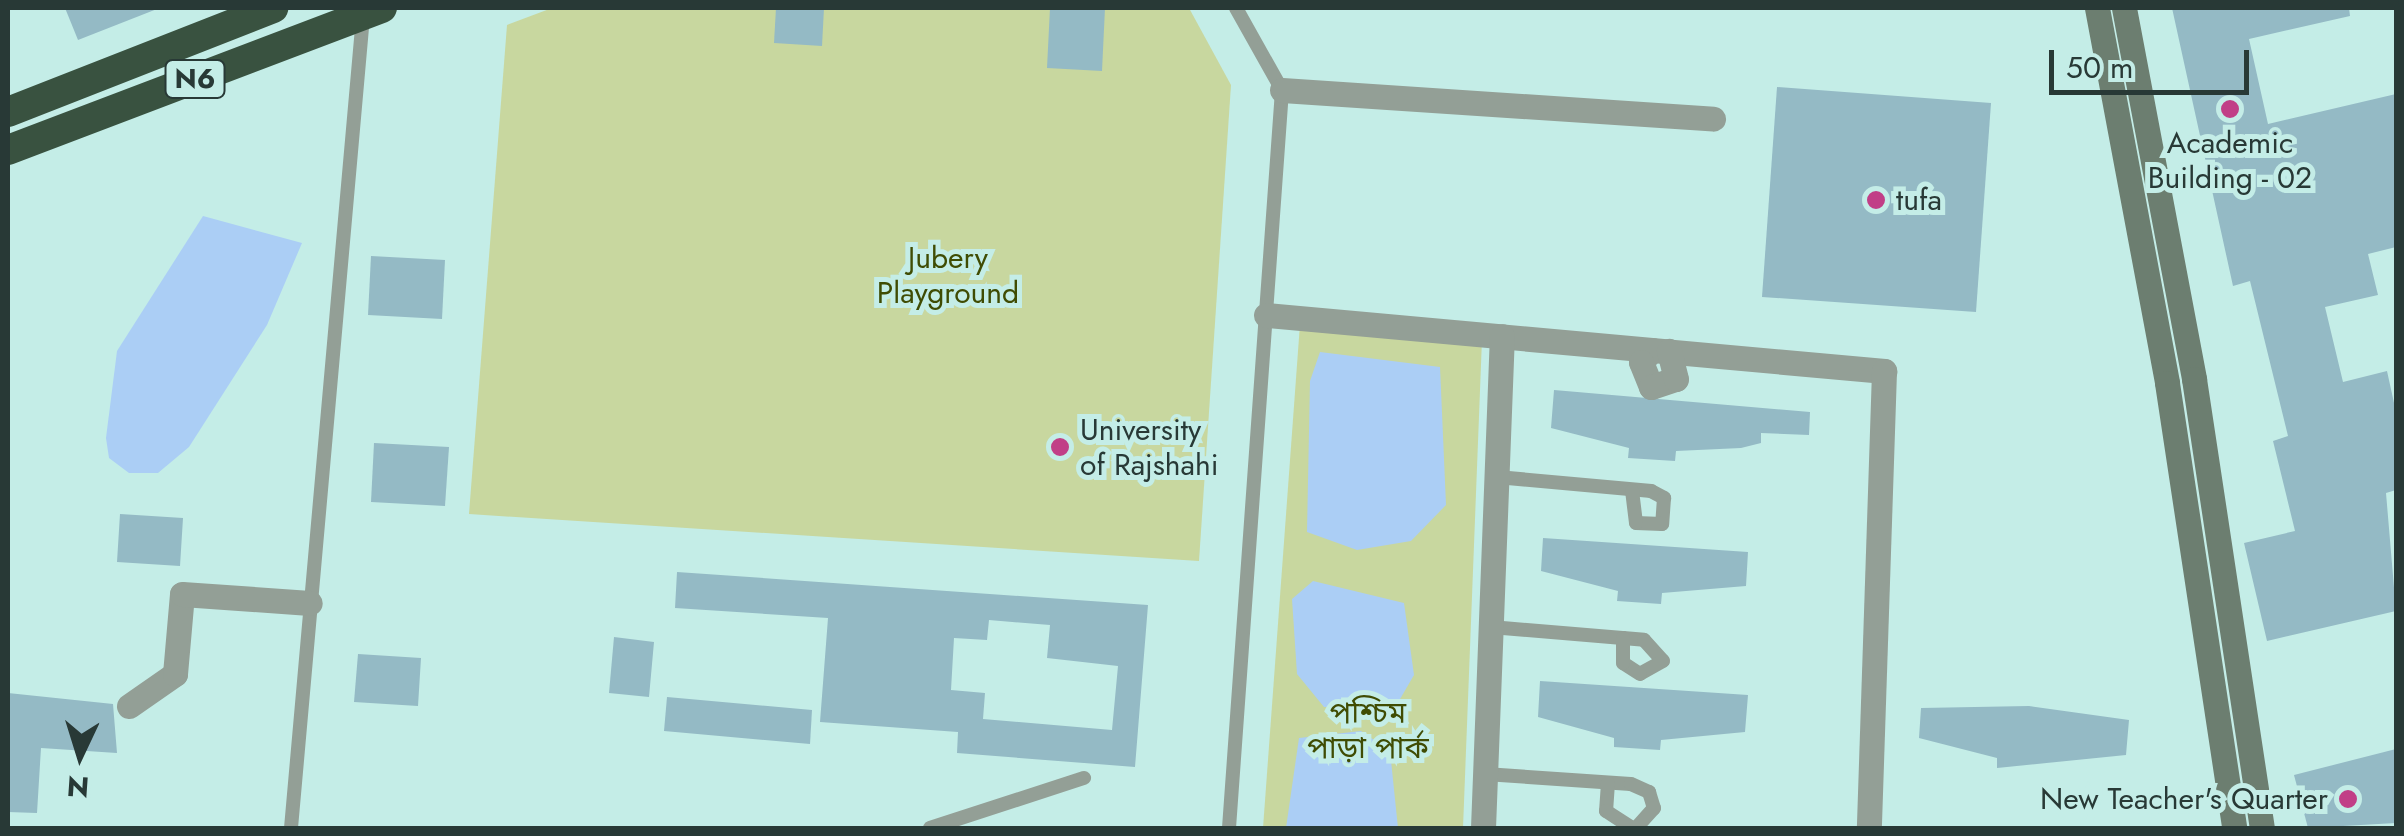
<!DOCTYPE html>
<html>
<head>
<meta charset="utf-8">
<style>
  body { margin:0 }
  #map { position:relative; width:2404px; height:836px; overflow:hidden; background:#c4ede7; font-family:Jost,"Noto Sans Bengali",sans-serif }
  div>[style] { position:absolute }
  .green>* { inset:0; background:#c8d79f }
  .water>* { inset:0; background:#abcef5 }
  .building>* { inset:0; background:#94bac5 }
  .lane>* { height:14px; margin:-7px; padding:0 7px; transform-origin:7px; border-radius:7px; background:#939f96 }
  .street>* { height:25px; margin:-12.5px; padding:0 12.5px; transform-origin:12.5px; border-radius:12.5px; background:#939f96 }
  .secondary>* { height:25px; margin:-12.5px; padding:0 12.5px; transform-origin:12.5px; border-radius:12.5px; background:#6c7e70 }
  .highway>* { height:30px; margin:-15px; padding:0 15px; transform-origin:15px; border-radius:15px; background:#395240 }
  .dots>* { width:28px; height:28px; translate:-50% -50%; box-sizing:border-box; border:5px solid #c4ede7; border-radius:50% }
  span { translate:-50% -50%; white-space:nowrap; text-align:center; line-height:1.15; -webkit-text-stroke:10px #c4ede7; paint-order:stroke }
  .shield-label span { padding:2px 8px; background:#c4ede7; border:2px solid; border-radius:8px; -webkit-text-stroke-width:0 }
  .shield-label { font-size:28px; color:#283936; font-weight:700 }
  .poi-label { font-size:30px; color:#283936 }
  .left { translate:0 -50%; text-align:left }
  .right { translate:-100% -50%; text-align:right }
  .park-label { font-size:30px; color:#3f4c03 }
  .frame { position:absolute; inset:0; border:10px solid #283936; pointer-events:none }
  .north { position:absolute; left:30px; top:706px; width:100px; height:100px; -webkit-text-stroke:8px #c4ede7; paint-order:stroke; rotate:184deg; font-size:28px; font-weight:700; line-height:40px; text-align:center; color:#283936 }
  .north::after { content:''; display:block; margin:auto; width:35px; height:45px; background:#283936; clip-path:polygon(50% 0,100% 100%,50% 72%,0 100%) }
  .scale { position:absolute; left:2049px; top:50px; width:200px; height:45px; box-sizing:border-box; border:5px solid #283936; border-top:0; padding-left:12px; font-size:30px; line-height:35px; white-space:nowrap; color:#283936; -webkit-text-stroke:8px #c4ede7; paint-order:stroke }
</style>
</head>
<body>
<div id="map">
  <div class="green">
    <i style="clip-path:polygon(552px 8px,1189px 8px,1231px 85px,1199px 561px,469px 514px,507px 25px)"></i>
    <i style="clip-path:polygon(1300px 324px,1482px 339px,1463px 828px,1263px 828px)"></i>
  </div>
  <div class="water">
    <i style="clip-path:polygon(203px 216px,302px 243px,267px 325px,189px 447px,158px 473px,129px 473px,109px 458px,106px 438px,117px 351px)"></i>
    <i style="clip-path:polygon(1320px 352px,1440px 367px,1446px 505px,1411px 541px,1357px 550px,1307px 532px,1310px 381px)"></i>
    <i style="clip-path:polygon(1313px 581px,1404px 603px,1414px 675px,1396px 706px,1324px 707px,1297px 674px,1292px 599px)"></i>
    <i style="clip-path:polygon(1361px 731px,1390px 751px,1398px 828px,1286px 828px,1299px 738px)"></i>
  </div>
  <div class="building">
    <i style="clip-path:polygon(65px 8px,156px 8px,157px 9px,78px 40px)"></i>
    <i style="clip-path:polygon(776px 8px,824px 8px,822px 46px,774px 43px)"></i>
    <i style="clip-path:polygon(1050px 8px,1105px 8px,1102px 71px,1047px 68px)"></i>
    <i style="clip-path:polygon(2172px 8px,2349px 8px,2350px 16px,2249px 39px,2268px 124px,2396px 94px,2396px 247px,2368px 254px,2378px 295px,2325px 307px,2343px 382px,2387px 371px,2396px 412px,2396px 490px,2386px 493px,2396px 611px,2267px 641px,2244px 543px,2295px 531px,2273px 441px,2288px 436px,2250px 281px,2233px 286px)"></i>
    <i style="clip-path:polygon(1777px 87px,1991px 103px,1976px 312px,1762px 297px)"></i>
    <i style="clip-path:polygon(371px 256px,445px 260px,442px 319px,368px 315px)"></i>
    <i style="clip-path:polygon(1554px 390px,1810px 412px,1809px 435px,1761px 433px,1761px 443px,1741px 448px,1676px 451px,1675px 461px,1628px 458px,1629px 448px,1551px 428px)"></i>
    <i style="clip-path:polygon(374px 443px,449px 447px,445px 506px,371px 502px)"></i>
    <i style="clip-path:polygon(120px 514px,183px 518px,180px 566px,117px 562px)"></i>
    <i style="clip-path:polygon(1543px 538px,1748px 552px,1746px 586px,1662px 593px,1661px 604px,1617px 601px,1618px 591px,1541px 571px)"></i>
    <i style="clip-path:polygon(evenodd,677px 572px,1148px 605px,1135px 767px,957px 753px,958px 732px,820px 722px,828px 618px,675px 608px,677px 572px,989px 620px,1050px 625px,1047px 658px,1118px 666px,1112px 730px,983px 719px,985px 693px,951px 690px,954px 638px,987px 640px,989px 620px)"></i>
    <i style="clip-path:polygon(614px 637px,654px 642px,649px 697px,609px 693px)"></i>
    <i style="clip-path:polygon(358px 654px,421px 658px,418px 706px,354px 702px)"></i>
    <i style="clip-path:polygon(1540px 681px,1748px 695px,1745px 732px,1661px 740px,1660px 750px,1614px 747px,1614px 738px,1538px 717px)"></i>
    <i style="clip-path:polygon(8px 693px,113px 704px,117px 753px,41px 748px,37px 813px,8px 812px)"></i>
    <i style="clip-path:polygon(667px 697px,812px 710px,810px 744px,664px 731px)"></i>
    <i style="clip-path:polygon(2029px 706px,2129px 720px,2126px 755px,1997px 768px,1997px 758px,1919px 738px,1921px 708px)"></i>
    <i style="clip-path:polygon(2396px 749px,2396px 823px,2308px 828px,2294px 775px)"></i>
  </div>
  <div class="lane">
    <i style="left:1497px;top:477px;width:155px;rotate:5.2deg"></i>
    <i style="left:1651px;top:491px;width:15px;rotate:28deg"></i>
    <i style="left:1664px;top:498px;width:26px;rotate:94deg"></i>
    <i style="left:1662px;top:524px;width:26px;rotate:-178deg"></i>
    <i style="left:1636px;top:523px;width:32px;rotate:-97deg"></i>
    <i style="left:1491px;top:627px;width:132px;rotate:4.8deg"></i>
    <i style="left:1623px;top:638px;width:21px;rotate:5deg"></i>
    <i style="left:1644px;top:640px;width:28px;rotate:48deg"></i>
    <i style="left:1663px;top:661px;width:26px;rotate:151deg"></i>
    <i style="left:1640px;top:674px;width:20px;rotate:-147deg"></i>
    <i style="left:1623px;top:663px;width:25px;rotate:-90deg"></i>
    <i style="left:1485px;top:774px;width:146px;rotate:3.9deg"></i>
    <i style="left:1631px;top:784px;width:20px;rotate:24deg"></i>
    <i style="left:1649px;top:792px;width:17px;rotate:73deg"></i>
    <i style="left:1654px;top:808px;width:27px;rotate:132deg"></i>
    <i style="left:1608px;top:783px;width:28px;rotate:94deg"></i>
    <i style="left:1606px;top:811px;width:31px;rotate:33deg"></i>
    <i style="left:291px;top:828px;width:815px;rotate:-84.93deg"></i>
    <i style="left:930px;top:828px;width:162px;rotate:-18deg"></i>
    <i style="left:1229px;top:828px;width:740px;rotate:-85.89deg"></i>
    <i style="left:1282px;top:90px;width:94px;rotate:-119.3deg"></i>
  </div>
  <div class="street">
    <i style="left:1282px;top:90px;width:432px;rotate:3.8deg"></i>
    <i style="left:1266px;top:315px;width:621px;rotate:5.18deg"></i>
    <i style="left:1884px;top:371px;width:457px;rotate:91.9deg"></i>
    <i style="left:1652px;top:350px;width:16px;rotate:133deg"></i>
    <i style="left:1641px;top:362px;width:27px;rotate:68deg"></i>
    <i style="left:1651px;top:387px;width:26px;rotate:-18deg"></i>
    <i style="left:1676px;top:379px;width:29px;rotate:-104deg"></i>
    <i style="left:129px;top:706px;width:56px;rotate:-34.8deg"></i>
    <i style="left:175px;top:674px;width:80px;rotate:-85deg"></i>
    <i style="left:182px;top:594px;width:128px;rotate:4deg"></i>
    <i style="left:1483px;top:828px;width:492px;rotate:-87.8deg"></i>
  </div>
  <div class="secondary">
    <i style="left:2097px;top:8px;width:381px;rotate:79.4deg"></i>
    <i style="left:2167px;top:383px;width:450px;rotate:81.4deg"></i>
    <i style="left:2124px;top:8px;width:378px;rotate:79.3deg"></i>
    <i style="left:2194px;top:379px;width:454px;rotate:81.4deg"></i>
  </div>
  <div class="highway">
    <i style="left:8px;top:112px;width:285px;rotate:-21.4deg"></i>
    <i style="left:8px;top:150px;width:400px;rotate:-20.8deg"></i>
  </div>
  <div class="dots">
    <i style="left:2230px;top:109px;background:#c13f87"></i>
    <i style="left:1876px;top:200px;background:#c13f87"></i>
    <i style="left:1060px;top:447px;background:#c13f87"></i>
    <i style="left:2348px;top:799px;background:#c13f87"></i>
  </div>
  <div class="shield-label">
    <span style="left:195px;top:79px">N6</span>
  </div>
  <div class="poi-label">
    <span style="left:2230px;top:160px">Academic<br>Building - 02</span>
    <span class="left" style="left:1896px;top:200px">tufa</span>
    <span class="left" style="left:1080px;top:447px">University<br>of Rajshahi</span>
    <span class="right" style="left:2328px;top:799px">New Teacher's Quarter</span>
  </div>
  <div class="park-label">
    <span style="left:948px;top:275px">Jubery<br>Playground</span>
    <span style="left:1368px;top:730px">পশ্চিম<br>পাড়া পার্ক</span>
  </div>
  <div class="frame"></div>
  <div class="north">N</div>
  <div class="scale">50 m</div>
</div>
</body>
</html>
